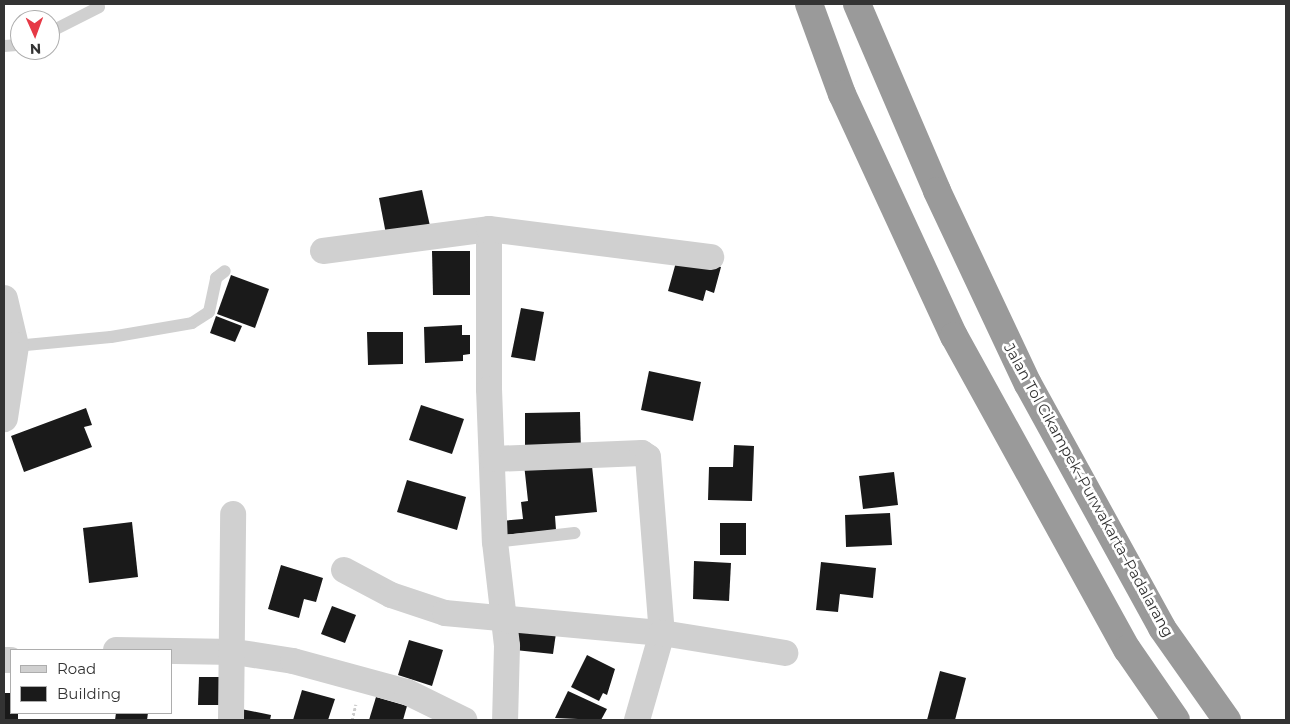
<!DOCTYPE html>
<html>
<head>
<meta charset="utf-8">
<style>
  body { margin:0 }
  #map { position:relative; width:1290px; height:724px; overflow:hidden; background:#fff; font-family:Montserrat,sans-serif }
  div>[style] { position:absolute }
  .building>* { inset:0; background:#1a1a1a }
  .path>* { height:3px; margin-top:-1.5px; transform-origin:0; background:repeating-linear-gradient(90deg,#cdcdcd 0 2.5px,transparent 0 5px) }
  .service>* { height:12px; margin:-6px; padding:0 6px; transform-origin:6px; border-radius:6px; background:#d0d0d0 }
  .minor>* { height:26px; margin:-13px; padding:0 13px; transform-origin:13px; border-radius:13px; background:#d0d0d0 }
  .tertiary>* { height:28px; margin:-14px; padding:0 14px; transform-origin:14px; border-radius:14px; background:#d0d0d0 }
  .motorway>* { height:28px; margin:-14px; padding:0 14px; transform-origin:14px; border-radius:14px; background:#9a9a9a }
  span { translate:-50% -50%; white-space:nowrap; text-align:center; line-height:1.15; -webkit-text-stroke:5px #fff; paint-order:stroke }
  .street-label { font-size:15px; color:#333 }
  .frame { position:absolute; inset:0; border:5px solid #333; pointer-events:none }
  .legend { position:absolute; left:10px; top:649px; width:162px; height:65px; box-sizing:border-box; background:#fff; border:1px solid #adadad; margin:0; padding:6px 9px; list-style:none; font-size:15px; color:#333 }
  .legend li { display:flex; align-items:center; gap:10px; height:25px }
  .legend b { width:25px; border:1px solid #adadad }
  .north { position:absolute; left:10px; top:10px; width:50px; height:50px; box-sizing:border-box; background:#fff; border:1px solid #adadad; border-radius:50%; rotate:178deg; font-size:14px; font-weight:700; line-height:20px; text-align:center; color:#333 }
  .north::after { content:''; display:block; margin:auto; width:18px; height:22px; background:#e63946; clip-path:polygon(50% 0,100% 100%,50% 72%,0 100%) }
</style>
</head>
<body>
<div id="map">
  <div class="building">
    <i style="clip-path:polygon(422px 190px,430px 226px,386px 234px,379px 198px)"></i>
    <i style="clip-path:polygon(432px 251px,470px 251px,470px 295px,433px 295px)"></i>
    <i style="clip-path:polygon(678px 255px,721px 267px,714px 293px,706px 290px,703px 301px,668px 291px)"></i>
    <i style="clip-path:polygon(231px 275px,269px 289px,255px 328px,217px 314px)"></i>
    <i style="clip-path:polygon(521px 308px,544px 312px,535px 361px,511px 357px)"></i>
    <i style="clip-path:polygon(216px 316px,242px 326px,235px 342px,210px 333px)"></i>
    <i style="clip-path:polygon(462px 325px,462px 335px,470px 335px,470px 354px,463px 355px,463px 361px,425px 363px,424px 327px)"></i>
    <i style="clip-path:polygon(367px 332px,403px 332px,403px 364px,368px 365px)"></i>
    <i style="clip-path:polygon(649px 371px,701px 382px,693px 421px,641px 410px)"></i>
    <i style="clip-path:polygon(421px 405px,464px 419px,452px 454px,409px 440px)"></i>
    <i style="clip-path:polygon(86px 408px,92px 425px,84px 427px,92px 447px,24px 472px,11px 436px)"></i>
    <i style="clip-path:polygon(580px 412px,581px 451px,525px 445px,525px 413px)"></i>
    <i style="clip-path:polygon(734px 445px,754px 446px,752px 501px,708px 500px,709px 467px,733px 467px)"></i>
    <i style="clip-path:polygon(591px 457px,597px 512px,555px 516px,556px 530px,502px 535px,500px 521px,523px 519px,521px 502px,528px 501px,524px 464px)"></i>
    <i style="clip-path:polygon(894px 472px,898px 505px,863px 509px,859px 476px)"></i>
    <i style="clip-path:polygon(407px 480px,466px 497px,457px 530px,397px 512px)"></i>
    <i style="clip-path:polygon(890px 513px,892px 545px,846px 547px,845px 515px)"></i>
    <i style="clip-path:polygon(132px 522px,138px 577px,89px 583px,83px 528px)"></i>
    <i style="clip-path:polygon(720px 523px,746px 523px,746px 555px,720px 555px)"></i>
    <i style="clip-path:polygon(694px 561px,731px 563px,729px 601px,693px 599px)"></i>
    <i style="clip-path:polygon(821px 562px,876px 568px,873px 598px,840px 594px,838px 612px,816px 610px)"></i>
    <i style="clip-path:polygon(281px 565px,323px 578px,316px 602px,304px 599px,299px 618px,268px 609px)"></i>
    <i style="clip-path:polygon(332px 606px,356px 615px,345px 643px,321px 634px)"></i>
    <i style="clip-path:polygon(518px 629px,556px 633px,553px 654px,515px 650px)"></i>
    <i style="clip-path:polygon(409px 640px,443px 650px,432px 686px,398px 675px)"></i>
    <i style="clip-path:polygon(587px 655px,615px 669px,607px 695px,603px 693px,599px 701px,571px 687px)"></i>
    <i style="clip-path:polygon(940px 671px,966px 678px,955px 720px,927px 720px)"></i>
    <i style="clip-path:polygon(199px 677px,225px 677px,225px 705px,198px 705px)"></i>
    <i style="clip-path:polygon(302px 690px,335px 699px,328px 720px,293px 720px)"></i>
    <i style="clip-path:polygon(568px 691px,607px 709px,601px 720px,555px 718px)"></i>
    <i style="clip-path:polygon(4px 693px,11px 693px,11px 713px,18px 713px,18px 720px,4px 720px)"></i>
    <i style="clip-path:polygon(376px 697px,407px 706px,403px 720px,369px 720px)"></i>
    <i style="clip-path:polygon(241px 709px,271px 715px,270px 720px,239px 720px)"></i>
    <i style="clip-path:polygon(116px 713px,148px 713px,147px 720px,115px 720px)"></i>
  </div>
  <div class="path">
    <i style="left:352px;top:720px;width:16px;rotate:-76deg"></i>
  </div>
  <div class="service">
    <i style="left:50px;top:32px;width:55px;rotate:-27deg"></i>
    <i style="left:4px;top:46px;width:16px;rotate:-4deg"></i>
    <i style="left:15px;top:346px;width:96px;rotate:-5.4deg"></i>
    <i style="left:111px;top:337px;width:82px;rotate:-9.8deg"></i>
    <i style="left:192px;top:323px;width:20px;rotate:-33deg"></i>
    <i style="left:209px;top:312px;width:35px;rotate:-78deg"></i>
    <i style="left:216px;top:278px;width:11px;rotate:-38deg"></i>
    <i style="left:495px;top:542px;width:80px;rotate:-6.5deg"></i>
  </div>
  <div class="minor">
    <i style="left:489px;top:229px;width:160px;rotate:90deg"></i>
    <i style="left:489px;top:389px;width:153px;rotate:87.8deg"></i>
    <i style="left:495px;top:542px;width:105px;rotate:83.4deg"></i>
    <i style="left:507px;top:646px;width:74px;rotate:91.5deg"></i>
    <i style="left:323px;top:251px;width:167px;rotate:-7.5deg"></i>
    <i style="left:489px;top:229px;width:224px;rotate:7.2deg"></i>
    <i style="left:493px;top:459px;width:149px;rotate:-2.3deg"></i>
    <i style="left:642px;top:453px;width:7px;rotate:34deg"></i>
    <i style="left:648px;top:457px;width:177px;rotate:85.5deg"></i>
    <i style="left:662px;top:633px;width:91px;rotate:106deg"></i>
    <i style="left:344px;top:570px;width:53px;rotate:28deg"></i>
    <i style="left:391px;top:595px;width:57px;rotate:18.4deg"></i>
    <i style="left:445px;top:613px;width:218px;rotate:5.3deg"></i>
    <i style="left:662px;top:633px;width:125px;rotate:9.2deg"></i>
    <i style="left:116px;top:650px;width:119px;rotate:1deg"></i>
    <i style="left:235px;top:652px;width:59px;rotate:8.8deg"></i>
    <i style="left:293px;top:661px;width:118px;rotate:15.2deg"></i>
    <i style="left:407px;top:692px;width:64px;rotate:26.2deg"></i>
    <i style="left:4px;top:660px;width:7px"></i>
    <i style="left:231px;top:720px;width:206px;rotate:-89.4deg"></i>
  </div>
  <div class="tertiary">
    <i style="left:4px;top:299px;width:48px;rotate:76.8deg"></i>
    <i style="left:15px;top:346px;width:73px;rotate:98.7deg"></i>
  </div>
  <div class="motorway">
    <i style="left:809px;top:4px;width:96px;rotate:69.9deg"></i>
    <i style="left:842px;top:94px;width:267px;rotate:65.2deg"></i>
    <i style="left:954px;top:336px;width:358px;rotate:61.1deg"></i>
    <i style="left:1127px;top:649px;width:86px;rotate:55.4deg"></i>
    <i style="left:857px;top:4px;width:203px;rotate:66.8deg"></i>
    <i style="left:937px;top:191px;width:213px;rotate:64.8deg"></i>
    <i style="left:1028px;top:384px;width:278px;rotate:61.2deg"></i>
    <i style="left:1162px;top:628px;width:113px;rotate:54.8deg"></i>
  </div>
  <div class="street-label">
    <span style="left:1089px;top:490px;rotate:61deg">Jalan Tol Cikampek–Purwakarta–Padalarang</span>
  </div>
  <div class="frame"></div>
  <ul class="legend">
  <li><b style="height:6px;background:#d0d0d0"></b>Road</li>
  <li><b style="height:14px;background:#1a1a1a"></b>Building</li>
  </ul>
  <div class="north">N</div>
</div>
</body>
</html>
